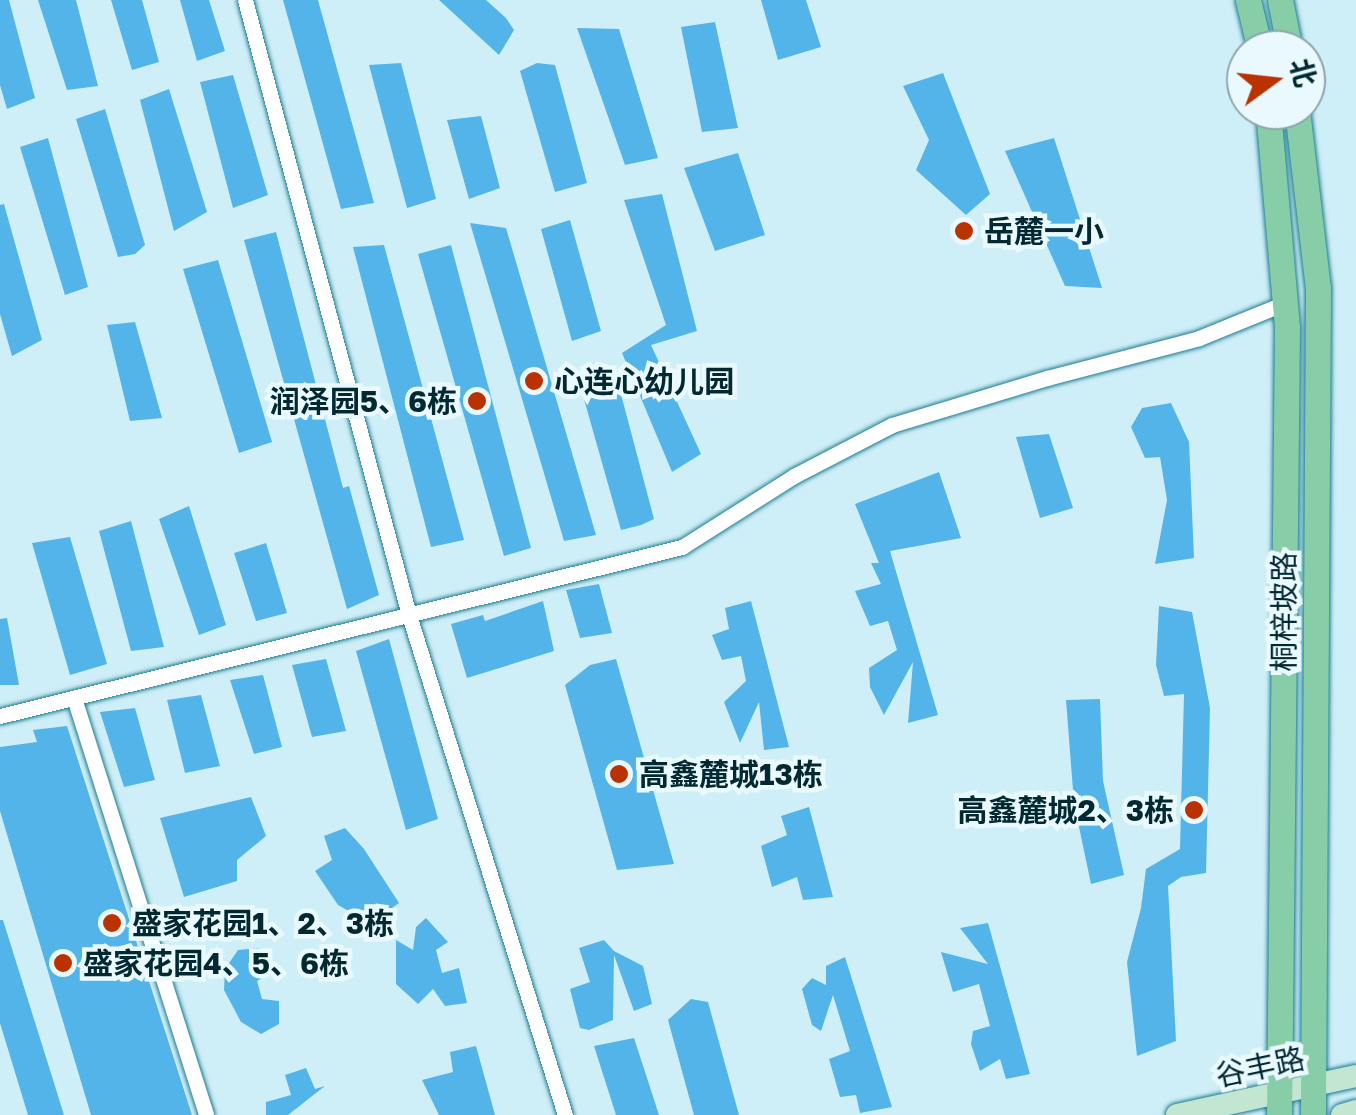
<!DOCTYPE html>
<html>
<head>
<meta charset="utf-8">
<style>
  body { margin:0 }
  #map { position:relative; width:1356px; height:1115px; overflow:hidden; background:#cfeff8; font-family:"Golos Text","Noto Sans SC",sans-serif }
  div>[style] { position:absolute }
  .building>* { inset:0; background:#53b4e9 }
  .roads { filter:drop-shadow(0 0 2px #1a7c90) drop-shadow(0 0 2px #1a7c90) }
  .street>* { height:15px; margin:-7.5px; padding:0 7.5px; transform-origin:7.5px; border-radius:7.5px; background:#fff }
  .secondary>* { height:22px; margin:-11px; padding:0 11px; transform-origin:11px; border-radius:11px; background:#c3e6d3 }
  .primary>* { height:25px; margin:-12.5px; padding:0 12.5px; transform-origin:12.5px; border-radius:12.5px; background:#87cda7 }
  .dots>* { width:28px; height:28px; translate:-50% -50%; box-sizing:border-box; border:5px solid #e9f9fe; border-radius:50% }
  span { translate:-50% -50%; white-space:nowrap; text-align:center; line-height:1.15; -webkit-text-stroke:9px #e9f9fe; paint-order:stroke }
  .poi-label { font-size:30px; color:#022932; font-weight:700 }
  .left { translate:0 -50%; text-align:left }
  .right { translate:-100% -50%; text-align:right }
  .street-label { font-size:30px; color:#022932 }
  .north { position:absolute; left:1226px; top:30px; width:100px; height:100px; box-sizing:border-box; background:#e9f9fe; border:2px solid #8da6ac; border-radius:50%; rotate:75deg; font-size:28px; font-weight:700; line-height:40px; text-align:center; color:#022932 }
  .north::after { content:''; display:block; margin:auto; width:35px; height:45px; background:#bb3201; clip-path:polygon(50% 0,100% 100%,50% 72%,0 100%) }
</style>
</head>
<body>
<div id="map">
  <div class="building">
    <i style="clip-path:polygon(0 0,9px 0,35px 98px,7px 109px,0 85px)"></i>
    <i style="clip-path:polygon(38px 0,76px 0,98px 86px,67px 90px)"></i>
    <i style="clip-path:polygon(111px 0,142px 0,159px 62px,132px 70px)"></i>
    <i style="clip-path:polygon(180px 0,209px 0,225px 51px,197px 61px)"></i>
    <i style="clip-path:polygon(283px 0,318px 0,374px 203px,341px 209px)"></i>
    <i style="clip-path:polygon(439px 0,486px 0,506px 18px,514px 30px,499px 55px)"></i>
    <i style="clip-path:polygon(761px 0,806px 0,821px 47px,778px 60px)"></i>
    <i style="clip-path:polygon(715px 22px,738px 128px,702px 132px,681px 27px)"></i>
    <i style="clip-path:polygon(577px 28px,619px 29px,658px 158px,625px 165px)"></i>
    <i style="clip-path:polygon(401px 63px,436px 199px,407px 208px,369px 65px)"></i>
    <i style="clip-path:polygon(537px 63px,555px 65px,587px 183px,555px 192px,520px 71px)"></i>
    <i style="clip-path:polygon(943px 73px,990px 194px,966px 215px,916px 170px,929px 140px,903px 86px)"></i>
    <i style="clip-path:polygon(233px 75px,268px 195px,233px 208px,200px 82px)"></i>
    <i style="clip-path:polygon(169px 89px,207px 212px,174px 231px,140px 100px)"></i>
    <i style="clip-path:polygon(105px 109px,145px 245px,135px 254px,118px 257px,76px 119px)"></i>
    <i style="clip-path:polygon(481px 116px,500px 188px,469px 199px,447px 120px)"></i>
    <i style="clip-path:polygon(48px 138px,88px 287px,65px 295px,20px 147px)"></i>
    <i style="clip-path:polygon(1054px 138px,1102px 288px,1065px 286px,1005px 151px)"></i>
    <i style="clip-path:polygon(738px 153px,765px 235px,715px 251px,684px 168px)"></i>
    <i style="clip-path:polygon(662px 194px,697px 331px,651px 345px,701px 454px,672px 472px,622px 353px,666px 325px,624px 200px)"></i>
    <i style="clip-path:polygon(4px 204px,42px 340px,12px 356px,0 314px,0 205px)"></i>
    <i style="clip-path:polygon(570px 220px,601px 331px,572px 341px,541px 229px)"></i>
    <i style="clip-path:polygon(470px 223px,506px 228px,596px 535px,564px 541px)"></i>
    <i style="clip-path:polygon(276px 232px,343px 488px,349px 486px,379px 595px,347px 609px,244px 240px)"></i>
    <i style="clip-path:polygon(384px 245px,464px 540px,431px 547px,353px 247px)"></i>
    <i style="clip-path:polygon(451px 245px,531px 548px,504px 556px,418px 254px)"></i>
    <i style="clip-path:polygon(218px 260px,272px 442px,239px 453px,183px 269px)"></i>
    <i style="clip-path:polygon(135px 322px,162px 418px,130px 421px,107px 325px)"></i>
    <i style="clip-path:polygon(597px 381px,618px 383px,654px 519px,641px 525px,621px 530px,580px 385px)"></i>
    <i style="clip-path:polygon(1171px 403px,1189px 442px,1194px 558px,1155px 564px,1167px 500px,1160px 457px,1145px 458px,1131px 427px,1142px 408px)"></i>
    <i style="clip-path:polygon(1049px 434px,1073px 508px,1040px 518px,1016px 437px)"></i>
    <i style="clip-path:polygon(939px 472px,961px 538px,890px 551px,938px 715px,908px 723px,913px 662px,884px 715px,870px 687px,869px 668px,897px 650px,888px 621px,870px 626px,855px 591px,881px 584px,871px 563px,879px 563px,855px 504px)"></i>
    <i style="clip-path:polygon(189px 506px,226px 625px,199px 635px,159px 519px)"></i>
    <i style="clip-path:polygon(131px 521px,164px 647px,131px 651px,99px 531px)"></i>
    <i style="clip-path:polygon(70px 537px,107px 664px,70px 675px,32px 543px)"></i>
    <i style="clip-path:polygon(266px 543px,287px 613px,256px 621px,234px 553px)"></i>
    <i style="clip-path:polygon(599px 584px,612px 633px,580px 638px,566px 590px)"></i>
    <i style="clip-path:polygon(543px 601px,554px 651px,467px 678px,451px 624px,483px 615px,485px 621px)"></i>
    <i style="clip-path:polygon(751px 601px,789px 747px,764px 750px,759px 702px,740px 743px,724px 702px,746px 681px,741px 656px,722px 660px,712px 635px,729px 629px,725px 608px)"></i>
    <i style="clip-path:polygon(1159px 606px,1192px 612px,1210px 708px,1206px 873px,1181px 877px,1168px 886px,1176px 1041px,1137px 1056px,1127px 962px,1141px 908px,1146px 869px,1180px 849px,1184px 694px,1164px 696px,1156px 665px)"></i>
    <i style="clip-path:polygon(7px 618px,19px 685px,0 685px,0 619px)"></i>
    <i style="clip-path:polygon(389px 639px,438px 819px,406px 830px,356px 651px)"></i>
    <i style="clip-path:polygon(326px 659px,346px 731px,312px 737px,292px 665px)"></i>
    <i style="clip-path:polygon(616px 659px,674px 864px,617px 870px,565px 685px,590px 665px)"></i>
    <i style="clip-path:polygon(263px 675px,282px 747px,254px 754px,230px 680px)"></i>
    <i style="clip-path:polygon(201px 695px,220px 766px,185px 773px,167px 700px)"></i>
    <i style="clip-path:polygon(1100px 699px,1103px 781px,1124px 875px,1091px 884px,1074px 803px,1066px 700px)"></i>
    <i style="clip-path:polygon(135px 708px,155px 780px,124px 787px,100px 712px)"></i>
    <i style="clip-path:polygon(67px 726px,192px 1115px,91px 1115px,0 811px,0 747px,37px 742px,33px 730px)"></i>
    <i style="clip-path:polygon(251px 797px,266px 836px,237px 860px,237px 881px,184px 897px,160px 818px)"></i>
    <i style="clip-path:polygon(809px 807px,833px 897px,803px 900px,797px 877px,772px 887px,761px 846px,787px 835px,781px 816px)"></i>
    <i style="clip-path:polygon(345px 828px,364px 849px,399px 903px,370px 923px,338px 905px,315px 871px,332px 860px,324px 836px)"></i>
    <i style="clip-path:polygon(426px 918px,448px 942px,436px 950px,442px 973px,459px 968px,467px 1003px,445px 1006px,433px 989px,418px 1004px,396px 984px,396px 940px,413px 950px,416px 927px)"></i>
    <i style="clip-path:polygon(0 920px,3px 920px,64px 1115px,28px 1115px,0 1023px)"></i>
    <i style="clip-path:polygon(988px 923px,1030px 1074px,1006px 1079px,1000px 1059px,980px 1071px,971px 1044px,973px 1031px,990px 1026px,979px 984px,953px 992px,941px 952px,988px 964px,960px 928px)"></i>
    <i style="clip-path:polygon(604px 940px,614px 951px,643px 966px,652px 1004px,634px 1011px,614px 955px,613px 1020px,589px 1030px,580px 1028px,570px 989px,590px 982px,579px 948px)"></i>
    <i style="clip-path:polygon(259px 948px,269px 974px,257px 981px,262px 999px,279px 1001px,279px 1024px,261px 1034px,241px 1022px,224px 990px,225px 969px,238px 950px)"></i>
    <i style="clip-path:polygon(845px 957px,892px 1107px,860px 1113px,856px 1095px,840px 1097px,829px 1059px,850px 1051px,833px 995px,821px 1031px,812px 1025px,802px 989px,812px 978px,826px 985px,826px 966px)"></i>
    <i style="clip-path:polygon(691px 999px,708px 1002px,739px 1115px,694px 1115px,668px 1020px)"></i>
    <i style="clip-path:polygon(634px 1038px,659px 1115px,616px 1115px,594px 1046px)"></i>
    <i style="clip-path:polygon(476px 1046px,495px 1115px,439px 1115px,422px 1080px,453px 1072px,450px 1052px)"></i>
    <i style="clip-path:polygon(306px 1068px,315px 1089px,325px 1086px,288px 1115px,266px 1115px,266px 1102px,291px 1095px,285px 1075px)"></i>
  </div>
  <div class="roads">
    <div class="street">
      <i style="left:245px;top:0;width:636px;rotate:75.07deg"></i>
      <i style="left:409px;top:615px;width:524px;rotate:72.67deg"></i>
      <i style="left:74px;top:698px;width:437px;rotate:72.4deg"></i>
      <i style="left:0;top:716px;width:703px;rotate:-13.92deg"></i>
      <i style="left:682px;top:547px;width:133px;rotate:-32.4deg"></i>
      <i style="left:794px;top:476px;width:110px;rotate:-27.5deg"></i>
      <i style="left:892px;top:425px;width:162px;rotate:-16.9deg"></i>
      <i style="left:1047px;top:378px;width:157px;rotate:-14.7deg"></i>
      <i style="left:1199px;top:338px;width:93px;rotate:-22.1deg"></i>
    </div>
    <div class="secondary">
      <i style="left:1177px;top:1115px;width:183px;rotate:-12.3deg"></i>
      <i style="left:1342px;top:1115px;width:15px;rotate:-16deg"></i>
    </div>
    <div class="primary">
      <i style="left:1248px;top:0;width:51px;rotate:76.5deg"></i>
      <i style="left:1280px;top:0;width:51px;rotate:78.7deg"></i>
      <i style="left:1268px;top:110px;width:219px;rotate:85deg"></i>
      <i style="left:1287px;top:328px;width:787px;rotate:90.58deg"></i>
      <i style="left:1297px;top:110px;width:179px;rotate:83.3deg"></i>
      <i style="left:1318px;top:288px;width:827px;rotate:90.35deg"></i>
    </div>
  </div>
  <div class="dots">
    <i style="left:964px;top:231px;background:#bb3201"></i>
    <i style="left:534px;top:381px;background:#bb3201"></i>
    <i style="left:477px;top:401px;background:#bb3201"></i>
    <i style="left:619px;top:774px;background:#bb3201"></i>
    <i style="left:1194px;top:810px;background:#bb3201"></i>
    <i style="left:112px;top:923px;background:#bb3201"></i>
    <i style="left:63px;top:963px;background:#bb3201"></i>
  </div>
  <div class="poi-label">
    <span class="left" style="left:984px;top:231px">岳麓一小</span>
    <span class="left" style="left:554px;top:381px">心连心幼儿园</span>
    <span class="right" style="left:457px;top:401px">润泽园5、6栋</span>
    <span class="left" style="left:639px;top:774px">高鑫麓城13栋</span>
    <span class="right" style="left:1174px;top:810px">高鑫麓城2、3栋</span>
    <span class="left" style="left:132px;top:923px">盛家花园1、2、3栋</span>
    <span class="left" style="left:83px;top:963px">盛家花园4、5、6栋</span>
  </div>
  <div class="street-label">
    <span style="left:1284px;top:612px;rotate:-90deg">桐梓坡路</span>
    <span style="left:1260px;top:1067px;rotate:-12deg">谷丰路</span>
  </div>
  <div class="north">北</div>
</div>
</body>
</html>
